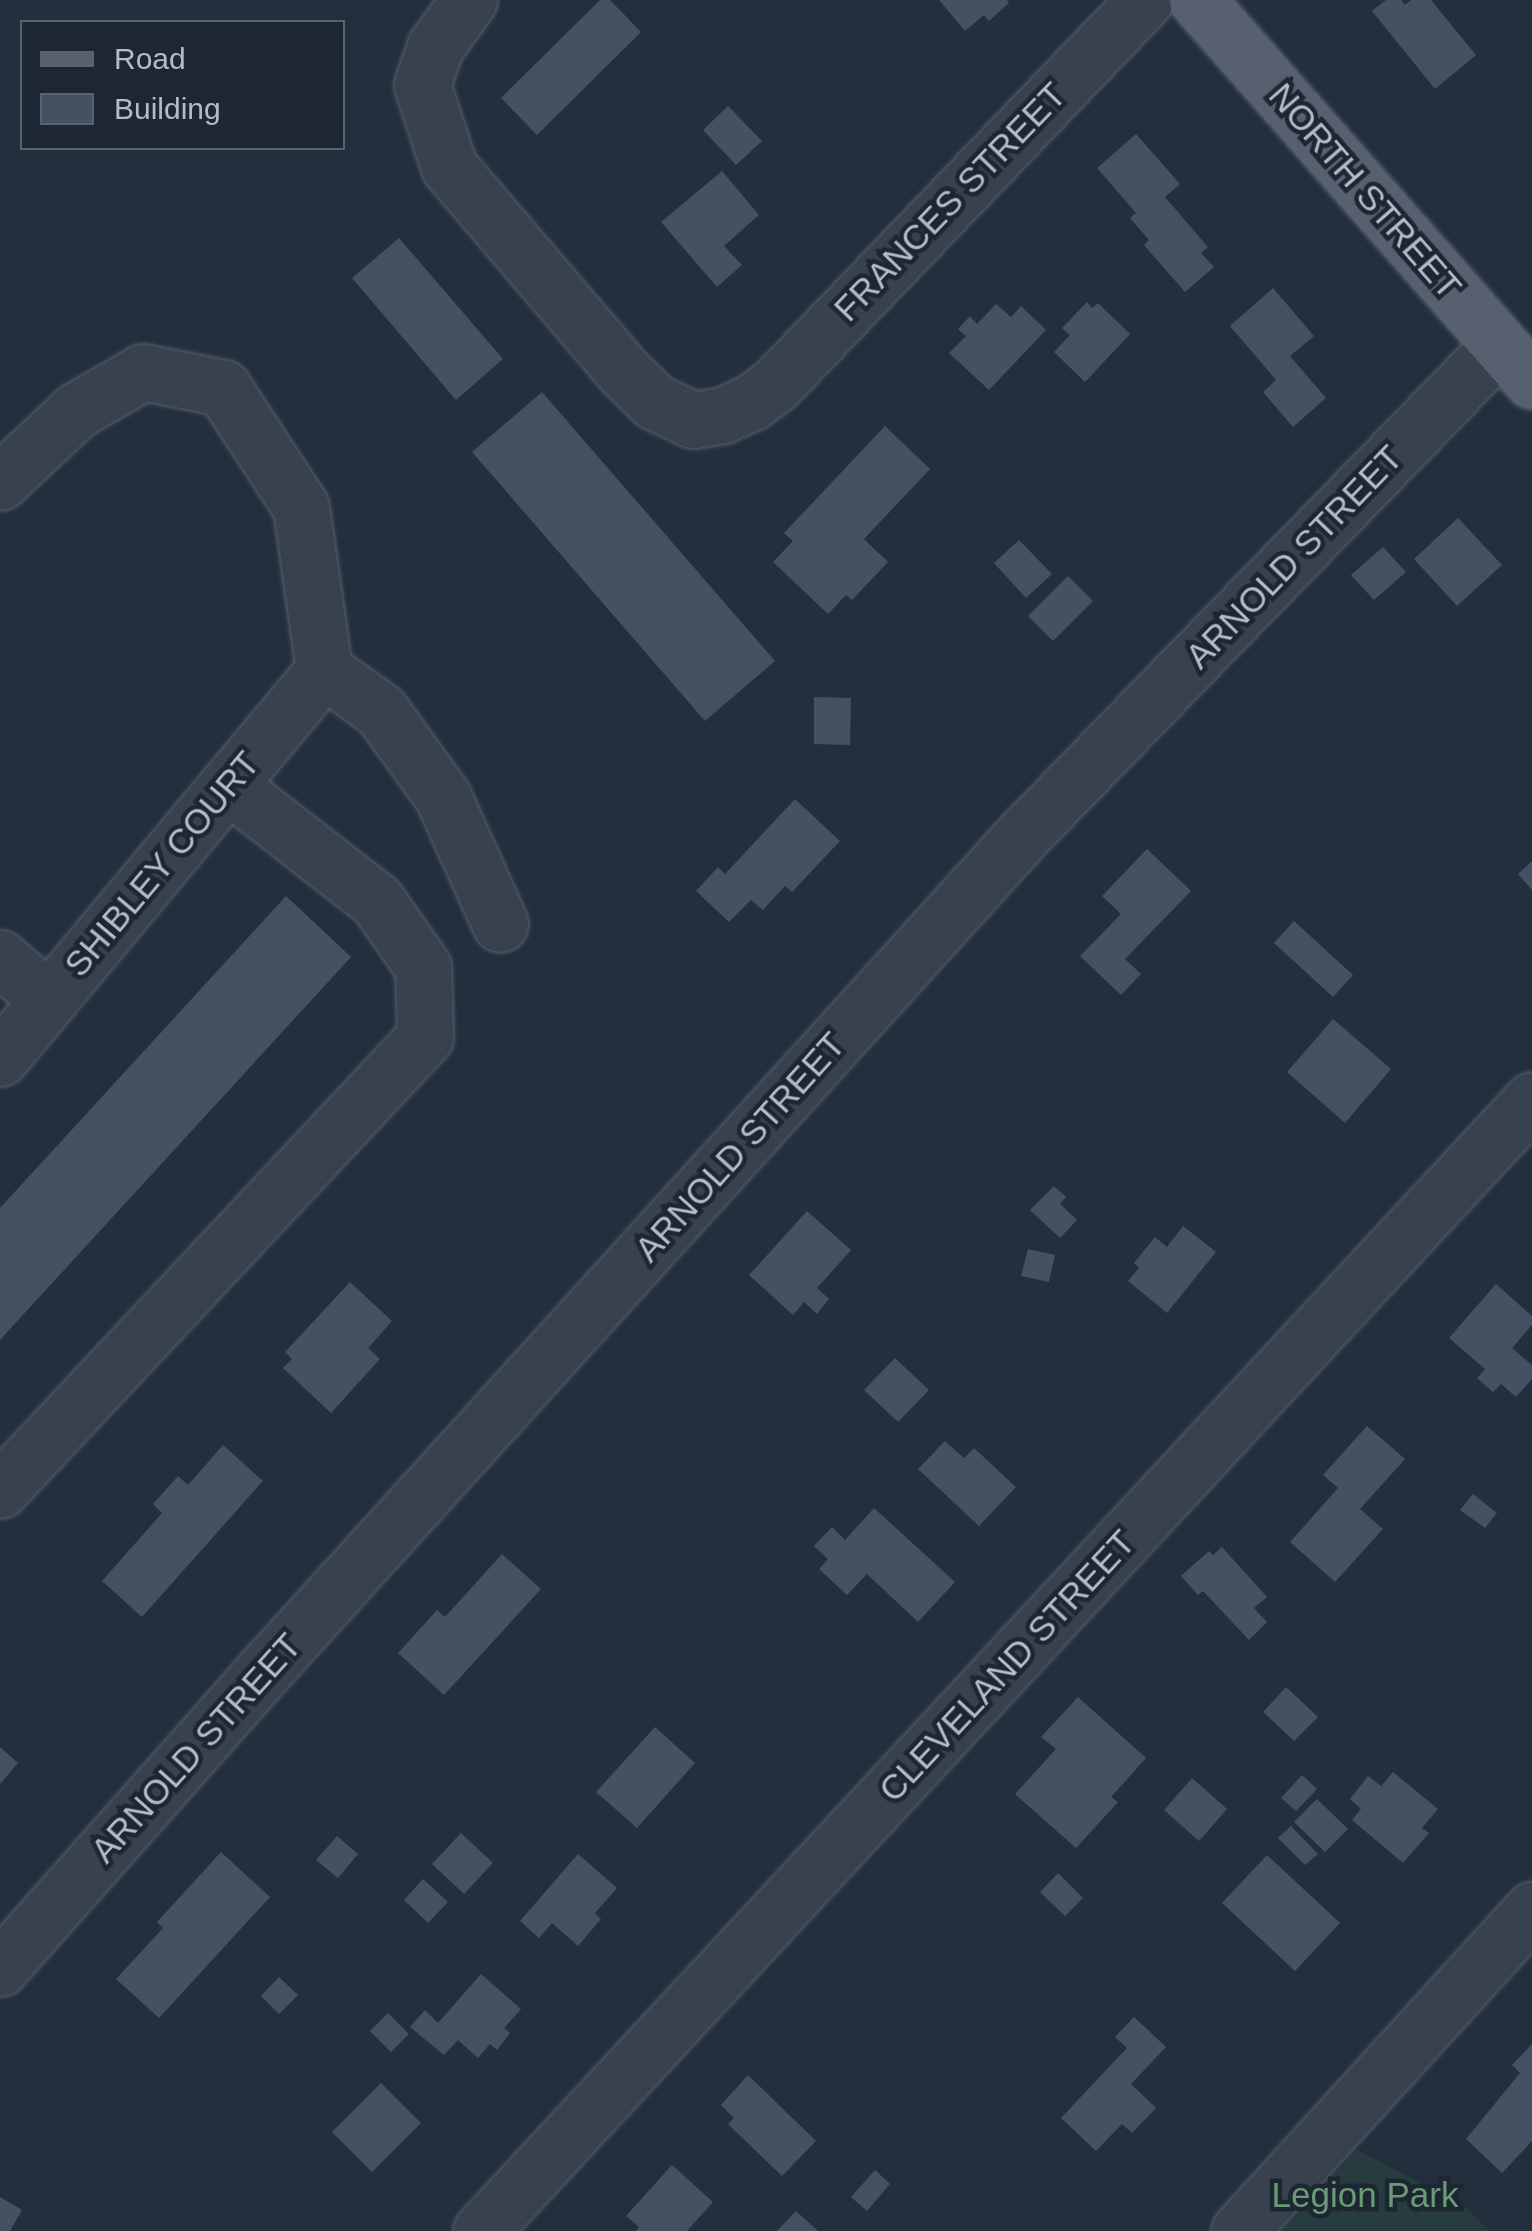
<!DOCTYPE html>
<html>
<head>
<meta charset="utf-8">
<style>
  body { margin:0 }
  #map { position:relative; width:1532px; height:2231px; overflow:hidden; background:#242f3e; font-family:Arial,sans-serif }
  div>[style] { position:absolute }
  .green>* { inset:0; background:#263c3f }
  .building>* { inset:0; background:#455162 }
  .roads { filter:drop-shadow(0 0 2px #565f6c) drop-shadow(0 0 2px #565f6c) }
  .minor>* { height:55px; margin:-27.5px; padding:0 27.5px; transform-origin:27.5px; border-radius:27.5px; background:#38414e }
  .major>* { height:55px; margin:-27.5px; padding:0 27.5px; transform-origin:27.5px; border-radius:27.5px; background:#56606e }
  span { translate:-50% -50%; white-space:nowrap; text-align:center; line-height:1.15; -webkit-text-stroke:9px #1d2633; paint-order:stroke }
  .street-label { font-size:35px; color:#b4bcc9 }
  .park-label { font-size:35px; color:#6b9a76 }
  .legend { position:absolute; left:20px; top:20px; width:325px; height:130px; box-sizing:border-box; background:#1d2633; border:2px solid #59626f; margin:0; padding:12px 18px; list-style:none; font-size:30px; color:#b4bcc9 }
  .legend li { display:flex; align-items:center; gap:20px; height:50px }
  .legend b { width:50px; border:2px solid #59626f }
</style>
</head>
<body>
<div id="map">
  <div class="green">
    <i style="clip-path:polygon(1357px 2150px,1462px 2204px,1489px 2231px,1282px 2231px)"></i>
  </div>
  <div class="building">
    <i style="clip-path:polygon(600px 0,610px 0,641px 32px,537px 135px,501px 98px)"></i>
    <i style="clip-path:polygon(939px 0,1007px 0,1009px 3px,989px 21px,984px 15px,965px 31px)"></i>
    <i style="clip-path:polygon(1386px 0,1401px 0,1405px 5px,1411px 0,1431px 0,1476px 55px,1435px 89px,1372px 11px)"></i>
    <i style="clip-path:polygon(728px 106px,762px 141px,736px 165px,703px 130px)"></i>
    <i style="clip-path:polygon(1136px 134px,1180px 184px,1165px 197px,1208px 247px,1201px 253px,1214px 267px,1185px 292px,1144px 245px,1149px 240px,1130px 218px,1136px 213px,1097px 168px)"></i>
    <i style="clip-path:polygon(722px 171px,759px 215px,724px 246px,742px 265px,717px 287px,661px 222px)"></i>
    <i style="clip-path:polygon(399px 238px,503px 359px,456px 400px,352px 278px)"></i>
    <i style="clip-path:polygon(1273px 288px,1314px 336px,1290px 356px,1326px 398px,1293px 427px,1263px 392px,1276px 380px,1230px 326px)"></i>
    <i style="clip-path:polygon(1087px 302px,1092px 308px,1098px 303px,1130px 334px,1085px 382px,1054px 352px,1070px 335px,1062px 328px)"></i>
    <i style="clip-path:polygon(996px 304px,1011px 317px,1021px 306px,1046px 330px,989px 390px,949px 353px,966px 336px,958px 329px,970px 316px,977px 324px)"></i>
    <i style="clip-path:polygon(542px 392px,775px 661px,705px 721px,472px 452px)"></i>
    <i style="clip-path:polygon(885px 426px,930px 469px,864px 539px,888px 562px,852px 600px,846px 595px,828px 614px,773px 562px,793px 541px,784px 533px)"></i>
    <i style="clip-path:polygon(1458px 518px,1502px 565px,1457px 606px,1414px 559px)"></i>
    <i style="clip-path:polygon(1019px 540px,1052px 574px,1026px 598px,994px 563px)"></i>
    <i style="clip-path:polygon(1383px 547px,1406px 572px,1374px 600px,1351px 575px)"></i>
    <i style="clip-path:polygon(1068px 576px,1093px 601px,1053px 641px,1028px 616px)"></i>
    <i style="clip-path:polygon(814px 697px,851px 698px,850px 745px,814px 744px)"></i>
    <i style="clip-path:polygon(795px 799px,840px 841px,792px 892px,785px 886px,763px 910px,751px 900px,729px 922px,696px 891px,718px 867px,725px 874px)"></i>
    <i style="clip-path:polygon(1147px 849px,1191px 891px,1125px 959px,1141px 974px,1121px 995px,1080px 956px,1121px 914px,1102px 896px)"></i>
    <i style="clip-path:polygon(1532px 861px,1532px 890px,1518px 874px)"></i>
    <i style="clip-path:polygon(286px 896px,351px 957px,0 1340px,0 1208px)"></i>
    <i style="clip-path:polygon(1294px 921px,1353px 975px,1333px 997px,1274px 943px)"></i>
    <i style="clip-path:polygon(1333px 1019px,1391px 1069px,1345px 1123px,1287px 1072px)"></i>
    <i style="clip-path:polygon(1054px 1186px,1066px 1197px,1060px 1204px,1077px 1220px,1060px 1238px,1030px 1210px)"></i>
    <i style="clip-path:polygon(807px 1211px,851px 1250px,817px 1288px,829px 1299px,817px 1314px,804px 1302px,793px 1315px,749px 1275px)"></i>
    <i style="clip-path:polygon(1183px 1226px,1216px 1252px,1167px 1313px,1128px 1281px,1139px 1268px,1134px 1263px,1155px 1237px,1167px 1247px)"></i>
    <i style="clip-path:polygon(1028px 1249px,1055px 1255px,1049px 1282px,1021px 1276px)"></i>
    <i style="clip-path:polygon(350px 1282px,392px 1321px,368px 1348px,380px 1359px,331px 1413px,283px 1368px,292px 1359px,285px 1352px)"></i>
    <i style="clip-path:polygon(1496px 1284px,1532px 1316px,1532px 1325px,1512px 1348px,1532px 1365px,1532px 1379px,1516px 1397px,1501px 1384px,1493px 1392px,1477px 1378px,1485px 1369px,1449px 1338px)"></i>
    <i style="clip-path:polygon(895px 1358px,929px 1390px,898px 1422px,864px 1390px)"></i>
    <i style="clip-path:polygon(1367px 1426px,1405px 1459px,1360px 1509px,1383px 1529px,1335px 1582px,1290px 1542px,1338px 1488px,1323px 1475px)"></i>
    <i style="clip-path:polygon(945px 1441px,964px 1458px,974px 1448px,1016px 1487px,979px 1526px,918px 1469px)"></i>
    <i style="clip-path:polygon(223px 1445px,263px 1481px,142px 1617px,102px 1581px,162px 1513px,153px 1504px,178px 1476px,188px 1485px)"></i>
    <i style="clip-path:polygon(1473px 1494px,1497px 1513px,1485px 1528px,1460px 1510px)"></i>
    <i style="clip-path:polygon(874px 1508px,955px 1582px,918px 1622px,867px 1574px,847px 1595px,819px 1569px,828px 1559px,814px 1546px,832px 1527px,845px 1540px)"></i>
    <i style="clip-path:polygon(1222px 1547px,1267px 1597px,1254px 1608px,1267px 1622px,1249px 1640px,1203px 1591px,1198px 1595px,1181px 1576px,1209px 1551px,1213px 1555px)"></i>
    <i style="clip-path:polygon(502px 1554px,541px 1589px,444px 1695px,398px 1653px,437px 1610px,445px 1617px)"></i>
    <i style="clip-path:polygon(1286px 1687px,1318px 1717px,1294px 1741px,1263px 1712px)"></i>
    <i style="clip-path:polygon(1078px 1697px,1146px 1758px,1111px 1797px,1118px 1802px,1076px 1848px,1015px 1794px,1056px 1749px,1041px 1737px)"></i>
    <i style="clip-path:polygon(655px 1727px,695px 1763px,637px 1828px,596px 1792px)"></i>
    <i style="clip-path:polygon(0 1747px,18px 1763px,0 1784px)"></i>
    <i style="clip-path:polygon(1393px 1772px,1438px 1809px,1422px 1828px,1429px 1833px,1403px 1863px,1352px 1820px,1361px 1809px,1350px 1799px,1368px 1776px,1381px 1786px)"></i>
    <i style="clip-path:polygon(1302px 1775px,1317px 1789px,1296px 1811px,1281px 1798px)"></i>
    <i style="clip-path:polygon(1192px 1778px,1227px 1809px,1199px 1841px,1164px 1810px)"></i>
    <i style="clip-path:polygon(1317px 1799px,1348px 1829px,1325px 1852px,1294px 1822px)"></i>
    <i style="clip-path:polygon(1291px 1826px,1318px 1854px,1305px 1865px,1278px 1838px)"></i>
    <i style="clip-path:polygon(461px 1833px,493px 1863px,464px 1894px,432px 1864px)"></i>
    <i style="clip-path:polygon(337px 1836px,358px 1854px,338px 1878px,316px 1860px)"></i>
    <i style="clip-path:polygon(221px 1852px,270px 1897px,159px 2018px,116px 1979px,163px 1928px,157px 1922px)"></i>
    <i style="clip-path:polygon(578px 1854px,617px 1888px,595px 1913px,601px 1919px,578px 1946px,552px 1923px,539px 1938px,520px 1921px)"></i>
    <i style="clip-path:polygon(1267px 1855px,1340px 1923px,1295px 1971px,1222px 1903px)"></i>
    <i style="clip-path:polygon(1058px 1873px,1083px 1898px,1065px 1916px,1040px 1892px)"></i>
    <i style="clip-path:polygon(423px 1879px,448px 1902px,428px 1923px,404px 1900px)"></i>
    <i style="clip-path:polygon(481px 1974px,521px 2009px,504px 2028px,510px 2033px,497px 2050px,490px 2044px,478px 2058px,458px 2040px,444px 2055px,410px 2027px,425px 2010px,438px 2023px)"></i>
    <i style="clip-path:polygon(279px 1977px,298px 1995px,279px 2014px,261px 1996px)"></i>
    <i style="clip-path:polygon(388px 2013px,409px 2034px,391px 2052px,370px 2031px)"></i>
    <i style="clip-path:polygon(1134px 2017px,1166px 2047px,1131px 2084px,1156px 2108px,1132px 2133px,1122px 2124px,1096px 2151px,1061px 2118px,1127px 2048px,1115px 2037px)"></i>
    <i style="clip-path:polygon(1532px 2044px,1532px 2141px,1502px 2173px,1466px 2139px,1520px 2073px,1512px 2065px)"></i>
    <i style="clip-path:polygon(748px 2075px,816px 2141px,782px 2176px,728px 2124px,734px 2118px,721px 2105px)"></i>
    <i style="clip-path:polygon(381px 2083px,421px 2123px,372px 2172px,332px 2132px)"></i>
    <i style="clip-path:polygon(672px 2165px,713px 2202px,687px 2231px,636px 2231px,639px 2227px,626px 2216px)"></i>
    <i style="clip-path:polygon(875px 2170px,890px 2184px,867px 2211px,851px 2197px)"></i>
    <i style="clip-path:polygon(0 2197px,22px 2210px,10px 2231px,0 2231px)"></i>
    <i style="clip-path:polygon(796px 2211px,818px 2231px,777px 2231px)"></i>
  </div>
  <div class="roads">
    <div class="minor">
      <i style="left:469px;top:0;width:58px;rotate:125.9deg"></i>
      <i style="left:435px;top:47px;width:40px;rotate:108.9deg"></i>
      <i style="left:422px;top:85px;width:86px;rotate:71.8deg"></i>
      <i style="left:449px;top:167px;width:272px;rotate:49.5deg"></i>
      <i style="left:626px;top:374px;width:40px;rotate:44deg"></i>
      <i style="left:655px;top:402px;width:42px;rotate:25.3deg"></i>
      <i style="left:693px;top:420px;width:30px;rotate:-9deg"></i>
      <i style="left:723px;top:415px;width:32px;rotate:-24deg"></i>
      <i style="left:752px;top:402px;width:31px;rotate:-37deg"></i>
      <i style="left:777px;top:383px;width:531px;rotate:-46.14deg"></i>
      <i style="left:0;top:482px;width:105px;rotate:-43.1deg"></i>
      <i style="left:77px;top:410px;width:76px;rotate:-29.9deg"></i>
      <i style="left:143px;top:372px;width:82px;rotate:11.3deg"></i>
      <i style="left:223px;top:388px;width:142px;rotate:56.8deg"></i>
      <i style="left:301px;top:507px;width:165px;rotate:82deg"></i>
      <i style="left:324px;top:670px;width:70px;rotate:35.7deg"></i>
      <i style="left:381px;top:711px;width:106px;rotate:54.2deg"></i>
      <i style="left:443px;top:797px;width:139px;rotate:65.8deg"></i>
      <i style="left:0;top:958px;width:64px;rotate:41.2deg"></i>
      <i style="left:0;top:1058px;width:505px;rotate:-50.14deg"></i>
      <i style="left:0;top:1490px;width:621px;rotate:-46.83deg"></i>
      <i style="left:425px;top:1037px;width:70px;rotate:-91.6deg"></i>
      <i style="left:423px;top:967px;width:80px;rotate:-124.9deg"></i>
      <i style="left:377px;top:901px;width:189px;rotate:-142.1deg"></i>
      <i style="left:0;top:1968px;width:408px;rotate:-48.4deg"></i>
      <i style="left:271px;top:1663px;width:1117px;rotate:-47.76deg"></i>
      <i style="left:1022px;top:836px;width:685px;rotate:-45.77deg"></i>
      <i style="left:481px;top:2231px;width:1544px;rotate:-47.1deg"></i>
      <i style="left:1239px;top:2231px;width:435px;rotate:-47.6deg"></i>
    </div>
    <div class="major">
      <i style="left:1197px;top:0;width:507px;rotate:48.68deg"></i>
    </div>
  </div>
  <div class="street-label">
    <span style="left:1365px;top:191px;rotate:49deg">NORTH STREET</span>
    <span style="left:950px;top:202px;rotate:-46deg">FRANCES STREET</span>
    <span style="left:1294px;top:557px;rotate:-46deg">ARNOLD STREET</span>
    <span style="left:162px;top:864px;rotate:-50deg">SHIBLEY COURT</span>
    <span style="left:740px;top:1147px;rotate:-48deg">ARNOLD STREET</span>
    <span style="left:1007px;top:1666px;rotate:-47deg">CLEVELAND STREET</span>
    <span style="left:196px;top:1748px;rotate:-48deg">ARNOLD STREET</span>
  </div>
  <div class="park-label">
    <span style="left:1365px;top:2195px">Legion Park</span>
  </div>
  <ul class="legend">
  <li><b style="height:12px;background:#56606e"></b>Road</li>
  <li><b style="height:28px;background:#455162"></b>Building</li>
  </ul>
</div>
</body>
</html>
